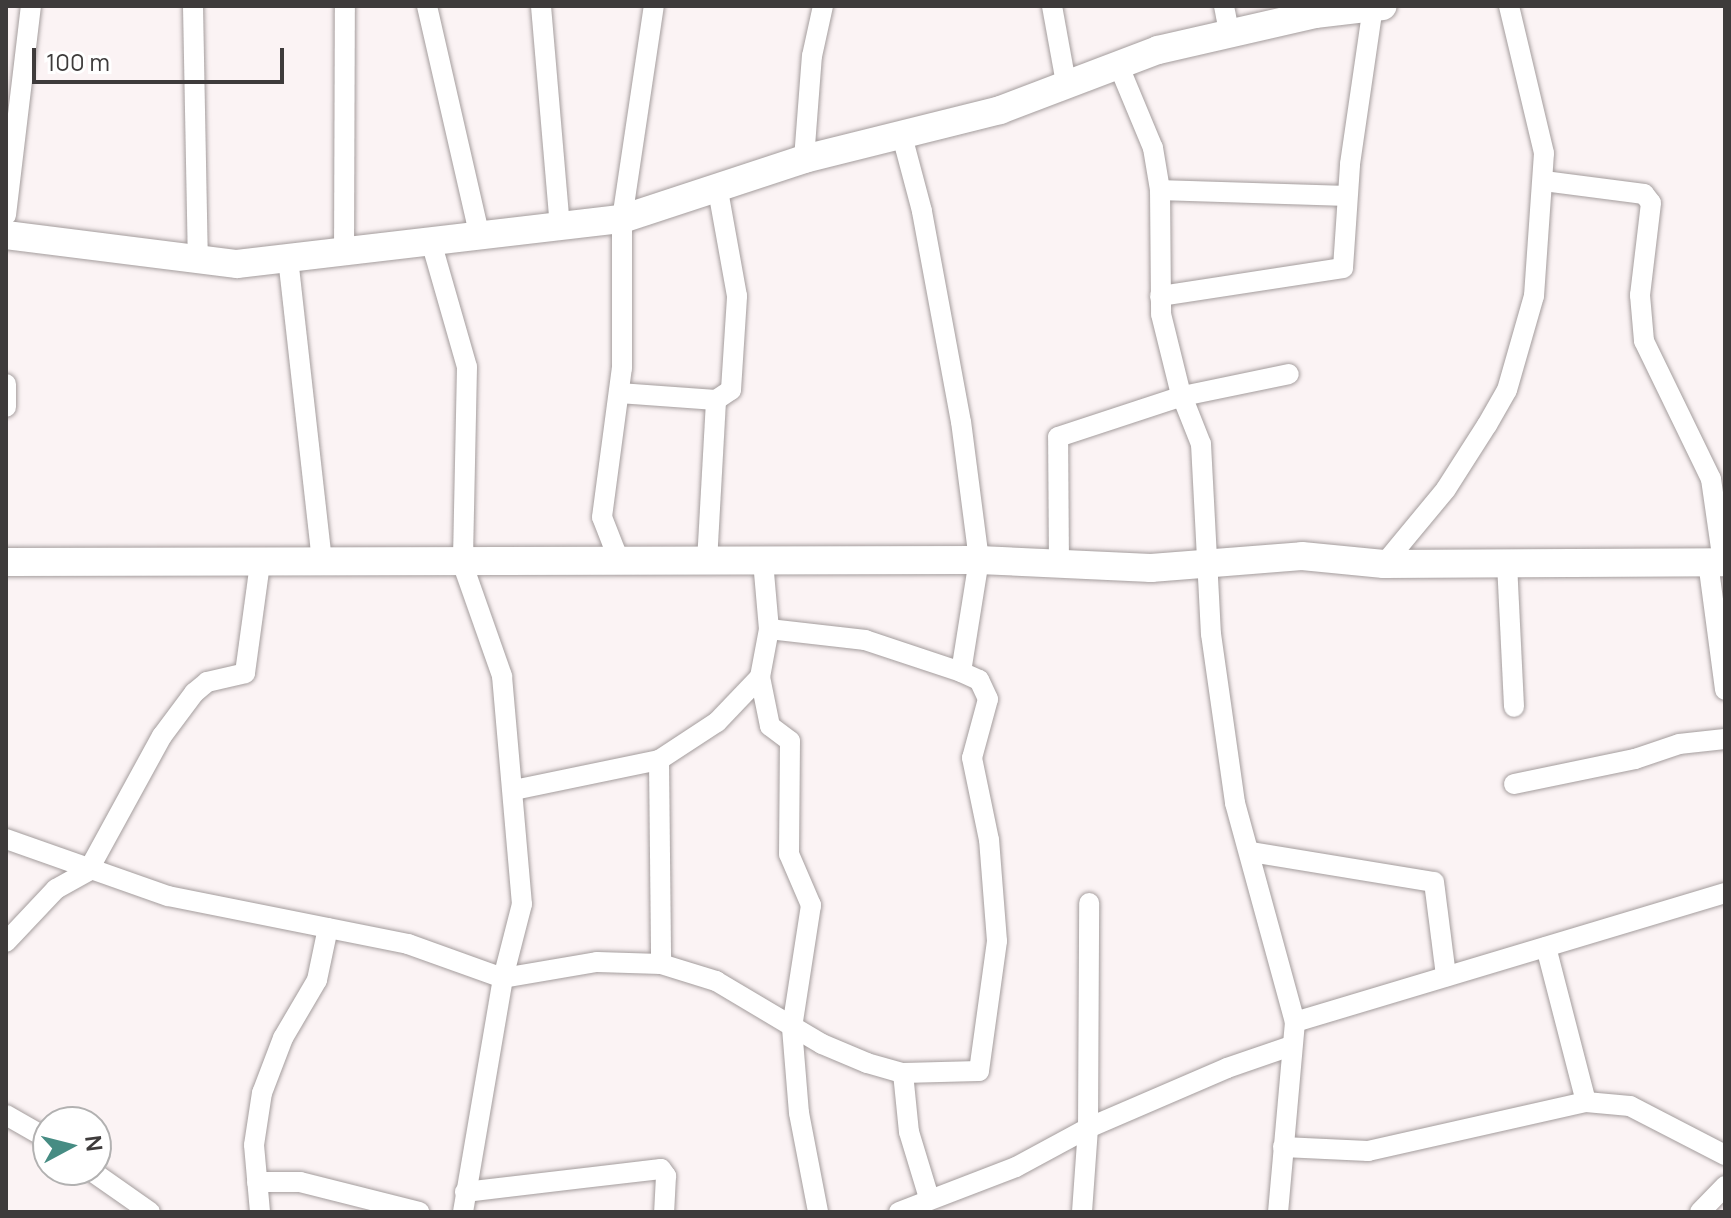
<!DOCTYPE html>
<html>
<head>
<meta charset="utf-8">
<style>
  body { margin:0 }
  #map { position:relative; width:1731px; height:1218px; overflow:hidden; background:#fbf3f4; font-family:Manrope,sans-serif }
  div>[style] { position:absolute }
  .roads { filter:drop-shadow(0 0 2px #a49d9d) drop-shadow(0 0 2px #a49d9d) }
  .street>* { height:20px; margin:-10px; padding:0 10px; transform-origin:10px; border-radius:10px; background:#fff }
  .secondary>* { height:28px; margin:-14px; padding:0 14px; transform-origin:14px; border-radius:14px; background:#fff }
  span { translate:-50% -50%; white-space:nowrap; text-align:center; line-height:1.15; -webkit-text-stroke:7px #fff; paint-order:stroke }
  .frame { position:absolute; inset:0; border:8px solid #3e3b3b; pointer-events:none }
  .north { position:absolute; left:32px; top:1106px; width:80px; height:80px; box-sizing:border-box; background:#fff; border:2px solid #b2b1b1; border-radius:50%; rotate:83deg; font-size:22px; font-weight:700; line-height:32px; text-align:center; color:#3e3b3b }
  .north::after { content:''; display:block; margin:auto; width:28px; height:36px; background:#468c83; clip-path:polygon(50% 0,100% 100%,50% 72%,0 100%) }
  .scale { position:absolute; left:32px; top:48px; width:252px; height:36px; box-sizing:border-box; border:4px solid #3e3b3b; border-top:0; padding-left:10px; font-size:24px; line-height:28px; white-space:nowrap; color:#3e3b3b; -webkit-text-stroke:6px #fff; paint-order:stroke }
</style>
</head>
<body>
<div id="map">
  <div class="roads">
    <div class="street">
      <i style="left:193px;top:6px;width:256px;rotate:88.9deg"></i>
      <i style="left:427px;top:6px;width:238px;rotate:77.1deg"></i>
      <i style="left:541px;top:6px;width:222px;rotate:85.1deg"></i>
      <i style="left:1052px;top:6px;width:78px;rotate:79.7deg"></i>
      <i style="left:1224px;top:6px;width:26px;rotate:79deg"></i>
      <i style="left:1118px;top:64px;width:91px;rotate:67.4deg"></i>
      <i style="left:1153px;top:148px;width:43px;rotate:80.5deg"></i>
      <i style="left:1160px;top:190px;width:124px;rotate:89.5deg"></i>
      <i style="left:1161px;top:314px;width:79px;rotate:76.1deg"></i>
      <i style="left:1180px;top:391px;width:57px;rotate:68.4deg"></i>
      <i style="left:1201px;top:444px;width:190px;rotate:87deg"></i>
      <i style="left:1211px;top:634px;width:171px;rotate:81.9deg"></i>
      <i style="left:1235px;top:803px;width:227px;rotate:74.7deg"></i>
      <i style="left:1295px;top:1022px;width:191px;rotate:95.1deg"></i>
      <i style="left:804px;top:159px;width:103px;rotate:-85.6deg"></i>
      <i style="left:812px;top:56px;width:51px;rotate:-77.6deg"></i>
      <i style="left:1544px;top:181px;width:101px;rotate:7.4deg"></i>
      <i style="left:1644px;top:194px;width:11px;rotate:52deg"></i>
      <i style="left:1651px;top:203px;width:93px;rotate:96.8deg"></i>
      <i style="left:1640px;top:295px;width:46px;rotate:85deg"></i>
      <i style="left:1644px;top:341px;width:153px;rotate:64.1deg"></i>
      <i style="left:1711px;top:479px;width:84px;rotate:81.8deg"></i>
      <i style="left:1160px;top:190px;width:186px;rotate:1.8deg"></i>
      <i style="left:6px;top:215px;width:210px;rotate:-83.2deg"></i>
      <i style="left:432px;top:245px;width:127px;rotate:74deg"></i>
      <i style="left:467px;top:367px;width:198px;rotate:91.2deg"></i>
      <i style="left:463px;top:565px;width:118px;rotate:70.6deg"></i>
      <i style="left:502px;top:676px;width:229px;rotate:85deg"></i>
      <i style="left:522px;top:904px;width:76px;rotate:104.4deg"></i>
      <i style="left:503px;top:978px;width:237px;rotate:99.7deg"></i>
      <i style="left:344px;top:255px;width:249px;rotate:-89.8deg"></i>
      <i style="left:288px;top:258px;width:306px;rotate:83.6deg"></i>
      <i style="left:1160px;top:296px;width:185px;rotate:-8.7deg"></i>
      <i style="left:1343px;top:268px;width:104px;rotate:-86.1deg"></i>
      <i style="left:1350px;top:164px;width:159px;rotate:-81.7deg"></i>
      <i style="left:6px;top:384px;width:23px;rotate:90deg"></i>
      <i style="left:619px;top:393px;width:97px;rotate:4.1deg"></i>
      <i style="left:716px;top:400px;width:18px;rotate:-34deg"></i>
      <i style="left:731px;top:390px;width:94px;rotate:-86.3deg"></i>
      <i style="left:737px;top:296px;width:108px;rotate:-100.2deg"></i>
      <i style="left:763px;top:561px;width:68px;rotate:85deg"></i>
      <i style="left:769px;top:629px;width:49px;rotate:100.6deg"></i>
      <i style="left:760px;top:677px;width:50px;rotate:78.5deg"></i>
      <i style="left:770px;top:726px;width:25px;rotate:37deg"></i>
      <i style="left:790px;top:741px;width:113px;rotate:90.5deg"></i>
      <i style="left:789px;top:854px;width:56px;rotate:66.7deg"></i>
      <i style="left:811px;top:905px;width:124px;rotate:98.8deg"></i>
      <i style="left:792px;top:1028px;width:85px;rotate:85.3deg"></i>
      <i style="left:799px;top:1113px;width:101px;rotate:79.1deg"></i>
      <i style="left:707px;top:562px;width:162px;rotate:-86.8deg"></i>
      <i style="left:1708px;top:562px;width:129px;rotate:82.4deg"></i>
      <i style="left:620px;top:563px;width:49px;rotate:-111.4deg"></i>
      <i style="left:602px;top:517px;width:150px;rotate:-82.4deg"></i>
      <i style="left:622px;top:368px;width:149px;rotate:-90deg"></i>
      <i style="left:622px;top:219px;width:215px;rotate:-81.5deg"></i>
      <i style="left:1507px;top:563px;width:144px;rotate:87.2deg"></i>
      <i style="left:1384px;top:564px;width:97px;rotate:-50.4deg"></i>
      <i style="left:1446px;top:489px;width:76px;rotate:-57.4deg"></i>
      <i style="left:1487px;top:425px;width:40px;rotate:-60.3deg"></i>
      <i style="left:1507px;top:390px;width:98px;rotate:-74deg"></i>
      <i style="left:1534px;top:296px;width:143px;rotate:-86deg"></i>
      <i style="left:1544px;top:153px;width:151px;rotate:-103.4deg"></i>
      <i style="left:1059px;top:566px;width:129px;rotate:-90.4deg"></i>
      <i style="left:1058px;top:437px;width:132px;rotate:-18.2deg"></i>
      <i style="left:1183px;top:396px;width:108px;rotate:-11.7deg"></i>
      <i style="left:769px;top:629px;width:97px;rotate:6.5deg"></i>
      <i style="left:865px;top:640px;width:101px;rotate:18.4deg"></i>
      <i style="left:659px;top:760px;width:204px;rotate:89.4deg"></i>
      <i style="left:1514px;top:784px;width:124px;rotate:-11.7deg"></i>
      <i style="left:1635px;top:759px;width:46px;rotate:-18.8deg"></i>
      <i style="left:1679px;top:744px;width:46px;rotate:-6.2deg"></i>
      <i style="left:514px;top:790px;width:148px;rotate:-11.7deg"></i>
      <i style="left:659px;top:760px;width:69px;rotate:-33.2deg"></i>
      <i style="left:717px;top:722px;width:62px;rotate:-46.3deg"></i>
      <i style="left:6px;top:839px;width:172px;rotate:19.4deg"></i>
      <i style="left:168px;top:896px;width:245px;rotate:11.3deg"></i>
      <i style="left:408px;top:944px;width:101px;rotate:19.7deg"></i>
      <i style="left:503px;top:978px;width:95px;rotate:-9.7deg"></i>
      <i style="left:597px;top:962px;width:64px;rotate:1.8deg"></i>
      <i style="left:661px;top:964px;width:58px;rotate:17.2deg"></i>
      <i style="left:716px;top:981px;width:123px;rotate:30.7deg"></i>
      <i style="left:822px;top:1044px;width:49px;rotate:22.9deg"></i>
      <i style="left:867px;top:1063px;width:37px;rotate:16deg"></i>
      <i style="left:903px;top:1073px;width:76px;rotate:-1.5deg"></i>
      <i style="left:979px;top:1071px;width:131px;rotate:-82.1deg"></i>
      <i style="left:997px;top:941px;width:101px;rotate:-94.5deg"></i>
      <i style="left:989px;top:840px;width:84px;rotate:-101.7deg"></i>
      <i style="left:972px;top:758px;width:61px;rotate:-74.8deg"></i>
      <i style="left:988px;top:699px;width:21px;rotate:-115deg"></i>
      <i style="left:979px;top:680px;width:20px;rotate:-156deg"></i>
      <i style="left:961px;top:672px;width:113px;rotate:-80.9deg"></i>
      <i style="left:979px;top:560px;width:139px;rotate:-97.4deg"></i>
      <i style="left:961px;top:422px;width:215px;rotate:-100.5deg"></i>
      <i style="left:922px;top:211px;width:78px;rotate:-104.9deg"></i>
      <i style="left:1251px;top:852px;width:185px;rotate:9.3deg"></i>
      <i style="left:1434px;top:882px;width:95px;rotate:82.7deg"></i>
      <i style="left:6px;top:942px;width:73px;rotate:-46.7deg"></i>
      <i style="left:56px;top:889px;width:37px;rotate:-29deg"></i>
      <i style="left:88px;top:871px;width:154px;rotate:-61.3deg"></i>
      <i style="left:162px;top:736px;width:54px;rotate:-53.3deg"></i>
      <i style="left:194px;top:693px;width:17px;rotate:-40deg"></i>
      <i style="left:207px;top:682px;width:39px;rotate:-13deg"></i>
      <i style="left:245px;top:673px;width:111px;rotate:-82.2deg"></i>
      <i style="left:1546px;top:947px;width:160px;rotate:75.5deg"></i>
      <i style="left:1586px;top:1102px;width:44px;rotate:5.2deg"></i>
      <i style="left:1630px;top:1106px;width:107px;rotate:27.3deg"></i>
      <i style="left:1295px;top:1022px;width:449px;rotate:-16.7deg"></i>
      <i style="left:903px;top:1073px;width:59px;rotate:84.2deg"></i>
      <i style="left:909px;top:1132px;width:69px;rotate:73.1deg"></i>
      <i style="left:6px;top:1115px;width:48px;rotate:29.7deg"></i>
      <i style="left:1283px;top:1147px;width:85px;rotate:2.7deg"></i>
      <i style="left:1368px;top:1151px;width:223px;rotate:-12.7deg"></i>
      <i style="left:90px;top:1170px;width:73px;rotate:35deg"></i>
      <i style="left:257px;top:1182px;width:43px"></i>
      <i style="left:300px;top:1182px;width:123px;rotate:14.1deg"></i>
      <i style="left:465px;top:1192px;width:197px;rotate:-6.7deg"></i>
      <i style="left:661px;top:1169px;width:9px;rotate:54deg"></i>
      <i style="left:666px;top:1176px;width:36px;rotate:93deg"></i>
      <i style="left:260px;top:1212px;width:67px;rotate:-95.1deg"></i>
      <i style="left:254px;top:1145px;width:53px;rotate:-81.3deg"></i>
      <i style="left:262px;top:1093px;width:59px;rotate:-69.1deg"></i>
      <i style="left:283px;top:1038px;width:67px;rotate:-59.6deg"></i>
      <i style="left:317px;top:980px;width:53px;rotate:-78.1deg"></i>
      <i style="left:899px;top:1212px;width:125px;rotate:-21deg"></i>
      <i style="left:1016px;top:1167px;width:82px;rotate:-28.4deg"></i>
      <i style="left:1088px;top:1128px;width:151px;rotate:-23.3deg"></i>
      <i style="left:1227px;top:1068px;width:68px;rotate:-19deg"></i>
      <i style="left:1082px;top:1212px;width:84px;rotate:-85.9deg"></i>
      <i style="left:1088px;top:1128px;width:225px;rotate:-89.7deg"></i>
      <i style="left:1700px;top:1212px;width:36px;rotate:-46deg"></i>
    </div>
    <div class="secondary">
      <i style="left:6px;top:235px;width:233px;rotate:7.2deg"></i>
      <i style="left:237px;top:264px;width:388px;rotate:-6.7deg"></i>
      <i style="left:622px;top:219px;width:192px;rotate:-18.2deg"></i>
      <i style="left:804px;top:159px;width:202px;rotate:-14deg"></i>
      <i style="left:1000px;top:110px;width:169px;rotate:-20.8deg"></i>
      <i style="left:1158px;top:50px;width:161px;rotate:-12.9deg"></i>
      <i style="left:1315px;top:14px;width:68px;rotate:-6.7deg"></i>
      <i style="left:6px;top:562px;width:973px;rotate:-0.12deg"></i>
      <i style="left:979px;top:560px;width:172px;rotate:2.7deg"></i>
      <i style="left:1151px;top:568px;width:151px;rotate:-4.5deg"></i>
      <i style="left:1302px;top:556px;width:82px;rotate:5.6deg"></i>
      <i style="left:1384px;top:564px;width:341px;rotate:-0.3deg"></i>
    </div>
  </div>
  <div class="frame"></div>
  <div class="north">N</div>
  <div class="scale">100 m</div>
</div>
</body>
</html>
